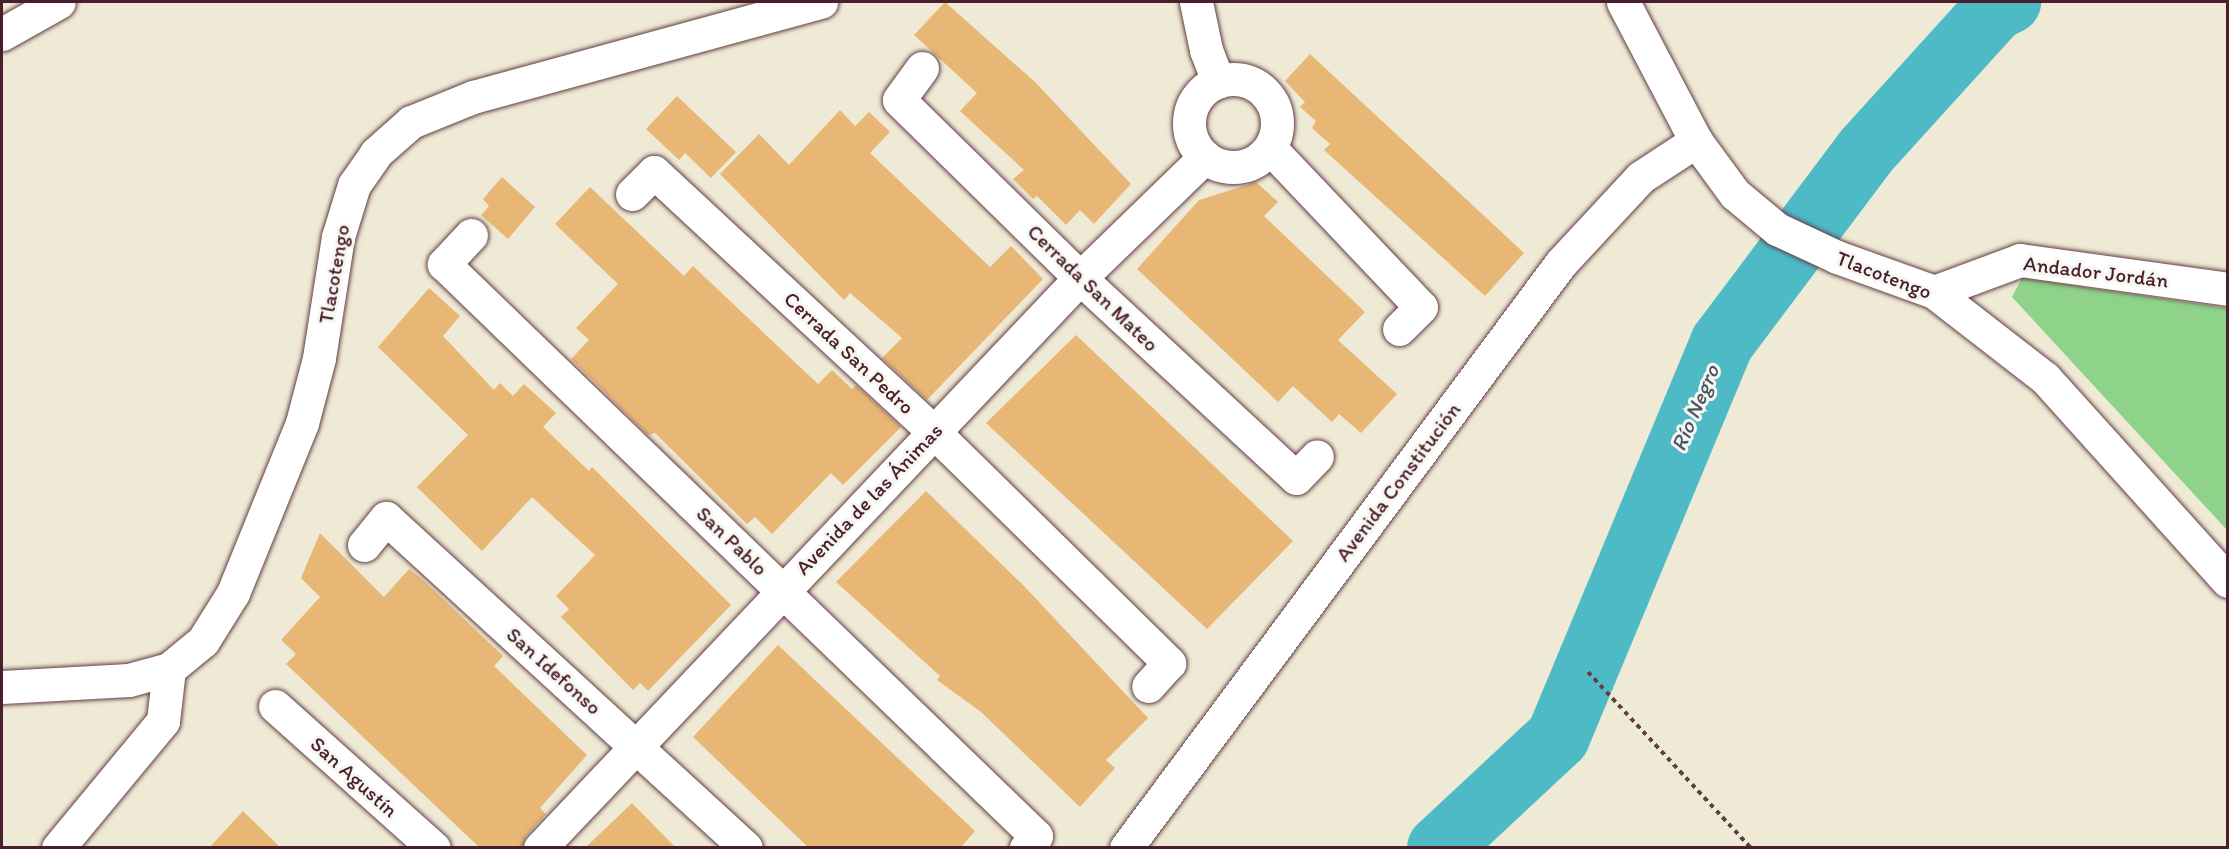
<!DOCTYPE html>
<html>
<head>
<meta charset="utf-8">
<style>
  body { margin:0 }
  #map { position:relative; width:2229px; height:849px; overflow:hidden; background:#efead5; font-family:Itim,sans-serif }
  div>[style] { position:absolute }
  .green>* { inset:0; background:#8fd28a }
  .river>* { height:64px; margin:-32px; padding:0 32px; transform-origin:32px; border-radius:32px; background:#4dbac6 }
  .building>* { inset:0; background:#e8b776 }
  .path>* { height:4px; margin-top:-2px; transform-origin:0; background:repeating-linear-gradient(90deg,#633d44 0 4.5px,transparent 0 9px) }
  .roads { filter:drop-shadow(0 0 2px #633d44) drop-shadow(0 0 2px #633d44) }
  .minor>* { height:33px; margin:-16.5px; padding:0 16.5px; transform-origin:16.5px; border-radius:16.5px; background:#fff }
  .minor>.ring { margin:-16.5px; padding:0; box-sizing:content-box; background:none; border:33px solid #fff; border-radius:50% }
  span { translate:-50% -50%; white-space:nowrap; text-align:center; line-height:1.15; -webkit-text-stroke:6px #f6f6f2; paint-order:stroke }
  .street-label { font-size:21px; color:#4a1f2b }
  .water-label { font-size:22px; color:#4b5561; font-style:italic }
  .frame { position:absolute; inset:0; border:3px solid #4a1f2b; pointer-events:none }
</style>
</head>
<body>
<div id="map">
  <div class="green">
    <i style="clip-path:polygon(2022px 278px,2227px 308px,2227px 530px,2012px 297px)"></i>
  </div>
  <div class="river">
    <i style="left:1439px;top:848px;width:163px;rotate:-43deg"></i>
    <i style="left:1558px;top:737px;width:427px;rotate:-67.4deg"></i>
    <i style="left:1722px;top:343px;width:241px;rotate:-53.1deg"></i>
    <i style="left:1867px;top:150px;width:190px;rotate:-47.8deg"></i>
    <i style="left:1995px;top:9px;width:16px;rotate:-27deg"></i>
  </div>
  <div class="building">
    <i style="clip-path:polygon(945px 2px,1035px 82px,1131px 184px,1094px 224px,1080px 210px,1066px 225px,1037px 196px,1033px 199px,1013px 179px,1024px 170px,960px 111px,977px 93px,914px 35px)"></i>
    <i style="clip-path:polygon(1310px 54px,1524px 253px,1485px 296px,1324px 150px,1330px 144px,1312px 128px,1316px 121px,1300px 107px,1305px 102px,1285px 81px)"></i>
    <i style="clip-path:polygon(677px 96px,736px 152px,711px 178px,685px 153px,679px 160px,646px 129px)"></i>
    <i style="clip-path:polygon(840px 110px,855px 126px,869px 112px,890px 132px,870px 153px,990px 267px,1011px 246px,1043px 279px,927px 400px,882px 358px,902px 338px,850px 293px,844px 300px,720px 174px,759px 134px,789px 165px)"></i>
    <i style="clip-path:polygon(502px 177px,535px 207px,508px 239px,481px 215px,489px 206px,483px 199px)"></i>
    <i style="clip-path:polygon(1256px 182px,1278px 202px,1264px 216px,1365px 312px,1338px 340px,1397px 394px,1361px 433px,1339px 414px,1332px 422px,1293px 386px,1278px 402px,1137px 269px,1199px 200px)"></i>
    <i style="clip-path:polygon(590px 187px,684px 276px,693px 266px,818px 384px,832px 370px,852px 389px,856px 385px,901px 427px,843px 485px,831px 473px,772px 534px,755px 517px,747px 524px,655px 433px,648px 435px,571px 359px,589px 340px,576px 328px,618px 284px,555px 224px)"></i>
    <i style="clip-path:polygon(429px 288px,460px 316px,443px 336px,494px 390px,500px 383px,513px 396px,524px 384px,556px 413px,543px 427px,589px 471px,592px 467px,731px 605px,648px 691px,640px 683px,633px 690px,561px 617px,569px 609px,556px 596px,595px 555px,532px 497px,482px 551px,417px 487px,468px 435px,378px 347px)"></i>
    <i style="clip-path:polygon(1076px 335px,1293px 541px,1207px 629px,986px 423px)"></i>
    <i style="clip-path:polygon(926px 491px,1023px 585px,1148px 718px,1106px 760px,1115px 768px,1080px 807px,981px 712px,937px 680px,940px 676px,836px 582px)"></i>
    <i style="clip-path:polygon(320px 533px,384px 597px,409px 569px,423px 580px,503px 656px,494px 666px,587px 755px,540px 808px,546px 814px,526px 836px,522px 848px,480px 848px,286px 664px,296px 654px,281px 640px,320px 597px,301px 578px)"></i>
    <i style="clip-path:polygon(778px 645px,975px 831px,960px 848px,809px 848px,693px 737px)"></i>
    <i style="clip-path:polygon(632px 803px,676px 848px,585px 848px)"></i>
    <i style="clip-path:polygon(243px 811px,281px 848px,209px 848px)"></i>
  </div>
  <div class="path">
    <i style="left:1588px;top:672px;width:240px;rotate:47.2deg"></i>
  </div>
  <div class="roads">
    <div class="minor">
      <i style="left:1196px;top:2px;width:49px;rotate:78.2deg"></i>
      <i style="left:1206px;top:50px;width:34px;rotate:69deg"></i>
      <i style="left:1623px;top:2px;width:157px;rotate:62.3deg"></i>
      <i style="left:1696px;top:141px;width:66px;rotate:53.7deg"></i>
      <i style="left:1735px;top:194px;width:55px;rotate:39.8deg"></i>
      <i style="left:1777px;top:229px;width:66px;rotate:25deg"></i>
      <i style="left:1837px;top:257px;width:103px;rotate:19.8deg"></i>
      <i style="left:1934px;top:292px;width:140px;rotate:37.8deg"></i>
      <i style="left:2045px;top:378px;width:273px;rotate:48deg"></i>
      <i style="left:2px;top:34px;width:65px;rotate:-29.3deg"></i>
      <i style="left:922px;top:68px;width:39px;rotate:126deg"></i>
      <i style="left:899px;top:100px;width:254px;rotate:44.5deg"></i>
      <i style="left:1080px;top:278px;width:294px;rotate:42.8deg"></i>
      <i style="left:1296px;top:478px;width:30px;rotate:-46deg"></i>
      <i class="ring" style="left:1189px;top:79px;width:55px;height:55px"></i>
      <i style="left:1270px;top:148px;width:219px;rotate:46.5deg"></i>
      <i style="left:1421px;top:307px;width:31px;rotate:135deg"></i>
      <i style="left:632px;top:194px;width:31px;rotate:-45deg"></i>
      <i style="left:654px;top:172px;width:382px;rotate:42.9deg"></i>
      <i style="left:934px;top:432px;width:330px;rotate:44.5deg"></i>
      <i style="left:1169px;top:663px;width:31px;rotate:132deg"></i>
      <i style="left:471px;top:235px;width:40px;rotate:133deg"></i>
      <i style="left:444px;top:264px;width:823px;rotate:44.02deg"></i>
      <i style="left:1036px;top:836px;width:16px;rotate:130deg"></i>
      <i style="left:1934px;top:292px;width:92px;rotate:-20.4deg"></i>
      <i style="left:2020px;top:260px;width:210px;rotate:7.9deg"></i>
      <i style="left:364px;top:545px;width:35px;rotate:-51deg"></i>
      <i style="left:386px;top:518px;width:488px;rotate:42.5deg"></i>
      <i style="left:2px;top:687px;width:127px;rotate:-3.2deg"></i>
      <i style="left:129px;top:680px;width:41px;rotate:-15.4deg"></i>
      <i style="left:169px;top:669px;width:44px;rotate:-39.5deg"></i>
      <i style="left:203px;top:641px;width:57px;rotate:-58deg"></i>
      <i style="left:233px;top:593px;width:183px;rotate:-67.9deg"></i>
      <i style="left:302px;top:423px;width:67px;rotate:-75.3deg"></i>
      <i style="left:319px;top:358px;width:122px;rotate:-81.1deg"></i>
      <i style="left:338px;top:237px;width:54px;rotate:-72.9deg"></i>
      <i style="left:354px;top:185px;width:39px;rotate:-55deg"></i>
      <i style="left:376px;top:153px;width:47px;rotate:-41.5deg"></i>
      <i style="left:411px;top:122px;width:67px;rotate:-22deg"></i>
      <i style="left:473px;top:97px;width:361px;rotate:-15.3deg"></i>
      <i style="left:275px;top:706px;width:213px;rotate:41.8deg"></i>
      <i style="left:58px;top:848px;width:165px;rotate:-50.4deg"></i>
      <i style="left:163px;top:721px;width:52px;rotate:-83.4deg"></i>
      <i style="left:540px;top:848px;width:785px;rotate:-46.55deg"></i>
      <i style="left:1080px;top:278px;width:174px;rotate:-44.1deg"></i>
      <i style="left:1126px;top:848px;width:729px;rotate:-53.37deg"></i>
      <i style="left:1561px;top:263px;width:117px;rotate:-47.1deg"></i>
      <i style="left:1641px;top:177px;width:66px;rotate:-33.2deg"></i>
    </div>
  </div>
  <div class="street-label">
    <span style="left:2096px;top:272px;rotate:7deg">Andador Jordán</span>
    <span style="left:334px;top:274px;rotate:-80deg">Tlacotengo</span>
    <span style="left:1884px;top:275px;rotate:21deg">Tlacotengo</span>
    <span style="left:1093px;top:288px;rotate:44deg">Cerrada San Mateo</span>
    <span style="left:849px;top:353px;rotate:43deg">Cerrada San Pedro</span>
    <span style="left:1398px;top:482px;rotate:-53deg">Avenida Constitución</span>
    <span style="left:869px;top:499px;rotate:-46deg">Avenida de las Ánimas</span>
    <span style="left:732px;top:541px;rotate:44deg">San Pablo</span>
    <span style="left:554px;top:671px;rotate:42deg">San Idefonso</span>
    <span style="left:354px;top:777px;rotate:42deg">San Agustín</span>
  </div>
  <div class="water-label">
    <span style="left:1695px;top:408px;rotate:-67deg">Río Negro</span>
  </div>
  <div class="frame"></div>
</div>
</body>
</html>
